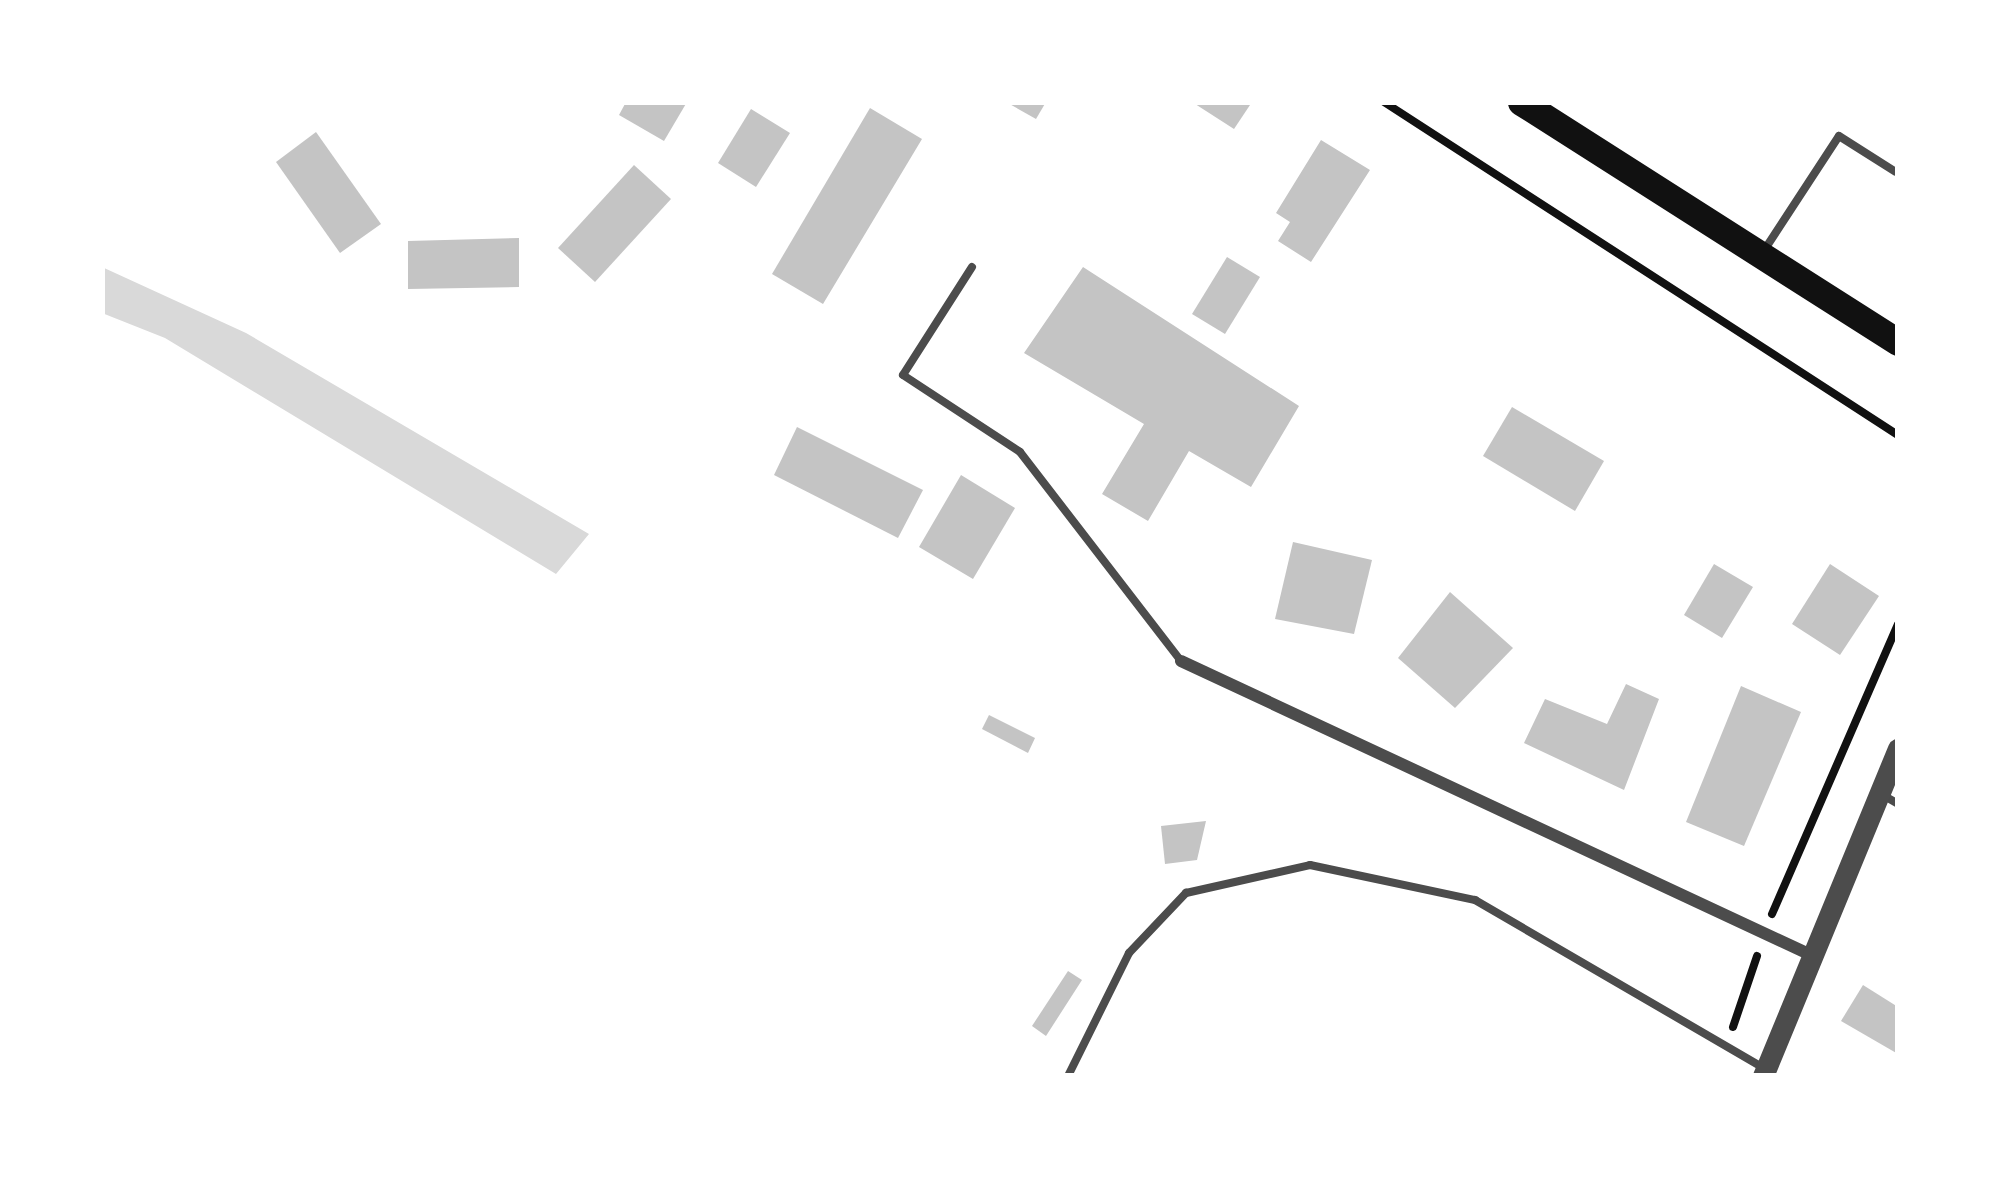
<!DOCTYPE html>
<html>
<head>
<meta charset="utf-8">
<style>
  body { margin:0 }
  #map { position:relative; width:2000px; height:1178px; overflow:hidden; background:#fff; font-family:"Exo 2",sans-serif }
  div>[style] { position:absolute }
  .water>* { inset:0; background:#d9d9d9 }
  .building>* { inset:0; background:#c4c4c4 }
  .path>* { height:8px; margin:-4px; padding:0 4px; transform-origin:4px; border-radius:4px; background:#111 }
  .service>* { height:8px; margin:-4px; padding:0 4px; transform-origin:4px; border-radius:4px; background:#4c4c4c }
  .minor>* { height:12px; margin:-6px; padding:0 6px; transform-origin:6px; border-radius:6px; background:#4c4c4c }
  .tertiary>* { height:21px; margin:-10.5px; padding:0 10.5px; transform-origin:10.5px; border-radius:10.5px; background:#4c4c4c }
  .trunk>* { height:27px; margin:-13.5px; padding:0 13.5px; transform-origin:13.5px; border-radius:13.5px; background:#111 }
  span { translate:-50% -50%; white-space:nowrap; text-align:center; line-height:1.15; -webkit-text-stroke:10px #fff; paint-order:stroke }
  .frame { position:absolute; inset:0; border:105px solid #fff; pointer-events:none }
</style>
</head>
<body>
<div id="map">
  <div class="water">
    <i style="clip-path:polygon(102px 267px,246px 333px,589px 534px,556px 574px,165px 338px,102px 313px)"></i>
  </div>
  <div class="building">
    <i style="clip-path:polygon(626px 102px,687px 102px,664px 141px,619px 115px)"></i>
    <i style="clip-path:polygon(1006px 102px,1046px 102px,1036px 119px)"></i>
    <i style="clip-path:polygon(1192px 102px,1252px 102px,1234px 129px)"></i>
    <i style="clip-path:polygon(870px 108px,922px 139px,823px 304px,772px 274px)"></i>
    <i style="clip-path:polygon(751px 109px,790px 133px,756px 187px,718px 163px)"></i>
    <i style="clip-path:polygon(316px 132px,381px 224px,340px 253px,276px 162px)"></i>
    <i style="clip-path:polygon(1321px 140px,1370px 170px,1311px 262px,1278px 241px,1290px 222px,1276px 213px)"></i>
    <i style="clip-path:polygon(634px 165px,671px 199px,595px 282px,558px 248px)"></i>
    <i style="clip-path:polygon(519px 238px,519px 287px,408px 289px,408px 241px)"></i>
    <i style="clip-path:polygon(1227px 257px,1260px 277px,1225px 334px,1192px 314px)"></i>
    <i style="clip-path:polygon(1083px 267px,1299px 406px,1251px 487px,1189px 451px,1148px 521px,1102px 494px,1144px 424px,1024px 353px)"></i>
    <i style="clip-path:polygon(1512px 407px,1604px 461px,1575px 511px,1483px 456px)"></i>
    <i style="clip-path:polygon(797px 427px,923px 490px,898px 538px,774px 475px)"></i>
    <i style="clip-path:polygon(961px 475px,1015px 508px,973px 579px,919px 547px)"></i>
    <i style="clip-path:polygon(1293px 542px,1372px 560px,1354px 634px,1275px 619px)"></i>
    <i style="clip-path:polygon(1714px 564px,1753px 587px,1722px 638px,1684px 615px)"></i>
    <i style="clip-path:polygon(1830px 564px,1879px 596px,1840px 655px,1792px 624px)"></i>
    <i style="clip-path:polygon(1450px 592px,1513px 648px,1455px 708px,1398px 658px)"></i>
    <i style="clip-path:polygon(1626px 684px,1659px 699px,1624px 790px,1524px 743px,1545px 699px,1607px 724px)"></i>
    <i style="clip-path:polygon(1741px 686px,1801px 712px,1744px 846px,1686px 822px)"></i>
    <i style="clip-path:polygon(989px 715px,1035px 738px,1028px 753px,982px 729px)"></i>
    <i style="clip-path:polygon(1206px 821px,1197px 860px,1165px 864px,1161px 826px)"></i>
    <i style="clip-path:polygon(1068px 971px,1082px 980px,1046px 1036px,1032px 1026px)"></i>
    <i style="clip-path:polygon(1863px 985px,1898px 1007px,1898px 1054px,1841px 1021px)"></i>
  </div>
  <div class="path">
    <i style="left:1384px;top:102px;width:612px;rotate:32.94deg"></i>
    <i style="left:1772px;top:914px;width:316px;rotate:-66.5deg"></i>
    <i style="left:1733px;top:1027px;width:75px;rotate:-71.3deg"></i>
  </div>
  <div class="service">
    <i style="left:1765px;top:249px;width:135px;rotate:-56.8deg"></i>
    <i style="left:1839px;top:136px;width:67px;rotate:32.3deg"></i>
    <i style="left:972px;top:267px;width:128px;rotate:122.6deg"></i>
    <i style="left:903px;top:375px;width:140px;rotate:33.3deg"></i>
    <i style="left:1020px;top:452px;width:264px;rotate:52.4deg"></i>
    <i style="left:1881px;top:794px;width:20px;rotate:30deg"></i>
    <i style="left:1068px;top:1076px;width:137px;rotate:-63.6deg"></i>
    <i style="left:1129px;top:953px;width:83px;rotate:-46.5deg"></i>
    <i style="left:1186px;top:893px;width:127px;rotate:-12.7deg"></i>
    <i style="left:1310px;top:865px;width:169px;rotate:12deg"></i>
    <i style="left:1475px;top:900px;width:334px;rotate:30.2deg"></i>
  </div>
  <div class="minor">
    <i style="left:1181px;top:661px;width:697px;rotate:25.02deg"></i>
  </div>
  <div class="tertiary">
    <i style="left:1763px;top:1076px;width:354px;rotate:-67.6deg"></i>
  </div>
  <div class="trunk">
    <i style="left:1521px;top:102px;width:447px;rotate:32.5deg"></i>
  </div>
  <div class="frame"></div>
</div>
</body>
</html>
